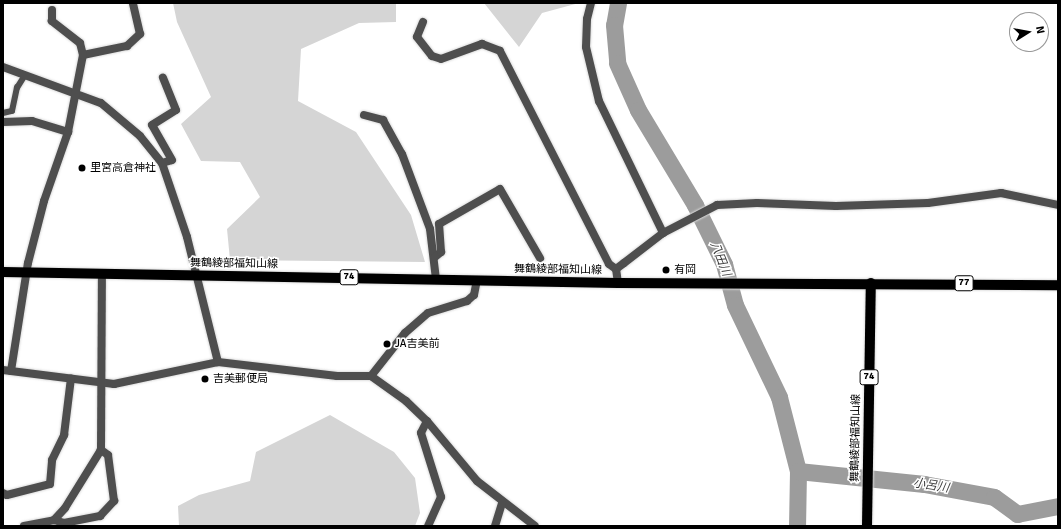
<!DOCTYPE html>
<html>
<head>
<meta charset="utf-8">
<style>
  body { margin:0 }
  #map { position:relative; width:1061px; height:529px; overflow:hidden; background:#fff; font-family:Signika,"Noto Sans JP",sans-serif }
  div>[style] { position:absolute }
  .green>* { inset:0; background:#d5d5d5 }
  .river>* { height:17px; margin:-8.5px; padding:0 8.5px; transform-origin:8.5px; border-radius:8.5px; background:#9c9c9c }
  .roads { filter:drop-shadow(0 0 1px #dbdbdb) drop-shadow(0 0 1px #dbdbdb) }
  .service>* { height:5.5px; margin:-2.75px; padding:0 2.75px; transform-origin:2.75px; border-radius:2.75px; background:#4e4e4e }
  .minor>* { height:8px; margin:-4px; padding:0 4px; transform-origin:4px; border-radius:4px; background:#4e4e4e }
  .tertiary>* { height:8px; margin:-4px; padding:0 4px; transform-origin:4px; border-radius:4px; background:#4e4e4e }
  .primary>* { height:10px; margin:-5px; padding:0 5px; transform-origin:5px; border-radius:5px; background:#000 }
  .dots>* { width:11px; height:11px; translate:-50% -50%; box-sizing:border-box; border:2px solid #fff; border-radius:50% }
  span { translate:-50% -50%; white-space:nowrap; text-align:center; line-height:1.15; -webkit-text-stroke:3px #fff; paint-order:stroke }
  .shield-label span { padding:1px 3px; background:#fff; border:1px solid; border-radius:3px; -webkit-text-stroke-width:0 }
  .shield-label { font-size:10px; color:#000; font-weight:700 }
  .poi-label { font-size:11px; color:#000 }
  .left { translate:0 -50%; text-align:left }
  .street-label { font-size:11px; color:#000 }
  .water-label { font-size:12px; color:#3d3d3d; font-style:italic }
  .frame { position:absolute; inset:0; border:4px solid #000; pointer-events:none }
  .north { position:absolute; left:1009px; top:12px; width:40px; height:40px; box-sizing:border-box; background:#fff; border:1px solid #999; border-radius:50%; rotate:79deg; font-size:11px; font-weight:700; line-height:16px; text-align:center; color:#000 }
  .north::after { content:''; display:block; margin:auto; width:14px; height:18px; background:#000; clip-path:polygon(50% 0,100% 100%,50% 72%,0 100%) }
</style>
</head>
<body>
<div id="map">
  <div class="green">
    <i style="clip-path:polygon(173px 3px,396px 3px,396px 22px,359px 23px,301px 49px,298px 101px,356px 132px,411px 215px,425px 262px,230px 260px,227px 229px,260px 197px,240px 162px,201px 161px,181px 124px,211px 97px,177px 22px)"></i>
    <i style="clip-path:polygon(484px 3px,579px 3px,542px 13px,519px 47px)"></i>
    <i style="clip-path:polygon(330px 415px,394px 452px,415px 478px,420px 513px,415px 526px,179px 526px,178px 506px,199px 495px,250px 481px,256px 452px)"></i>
  </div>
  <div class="river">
    <i style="left:618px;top:3px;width:22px;rotate:100deg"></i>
    <i style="left:614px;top:25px;width:38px;rotate:85deg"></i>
    <i style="left:617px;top:63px;width:51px;rotate:65.9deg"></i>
    <i style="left:638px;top:110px;width:111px;rotate:59deg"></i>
    <i style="left:695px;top:205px;width:66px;rotate:63.8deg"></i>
    <i style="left:724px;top:264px;width:42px;rotate:75deg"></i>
    <i style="left:735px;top:305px;width:102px;rotate:64.4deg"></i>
    <i style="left:779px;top:397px;width:76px;rotate:75.6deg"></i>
    <i style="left:798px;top:471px;width:55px;rotate:91deg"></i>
    <i style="left:798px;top:471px;width:127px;rotate:5.9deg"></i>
    <i style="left:924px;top:484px;width:71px;rotate:10.5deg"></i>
    <i style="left:994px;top:497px;width:29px;rotate:36deg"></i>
    <i style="left:1017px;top:514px;width:42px;rotate:-11deg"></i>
  </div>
  <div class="roads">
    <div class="service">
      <i style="left:3px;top:113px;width:9px;rotate:-13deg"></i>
      <i style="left:12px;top:111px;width:24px;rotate:-78deg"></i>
      <i style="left:17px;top:88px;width:15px;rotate:-58deg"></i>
    </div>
    <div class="minor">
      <i style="left:591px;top:3px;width:16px;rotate:104deg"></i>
      <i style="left:587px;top:19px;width:28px;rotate:92deg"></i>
      <i style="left:586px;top:47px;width:56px;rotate:76.5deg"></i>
      <i style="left:599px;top:101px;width:147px;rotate:64.1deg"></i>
      <i style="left:423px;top:22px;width:16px;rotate:112deg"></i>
      <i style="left:417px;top:37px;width:24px;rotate:52deg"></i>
      <i style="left:432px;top:56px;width:9px;rotate:18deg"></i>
      <i style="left:441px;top:59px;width:44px;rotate:-20.1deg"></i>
      <i style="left:482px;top:44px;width:19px;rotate:21deg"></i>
      <i style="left:500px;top:51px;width:239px;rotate:62.9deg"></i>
      <i style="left:609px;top:264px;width:9px;rotate:36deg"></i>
      <i style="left:83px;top:55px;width:45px;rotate:-11.6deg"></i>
      <i style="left:127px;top:46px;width:18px;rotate:-43deg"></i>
      <i style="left:140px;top:34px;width:32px;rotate:-103deg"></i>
      <i style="left:3px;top:67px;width:104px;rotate:20.2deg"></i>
      <i style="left:101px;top:103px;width:51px;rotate:40.2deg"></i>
      <i style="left:140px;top:136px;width:35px;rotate:51deg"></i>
      <i style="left:162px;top:163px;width:78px;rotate:71.3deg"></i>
      <i style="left:187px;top:237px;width:129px;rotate:76.1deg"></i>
      <i style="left:364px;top:115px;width:20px;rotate:15deg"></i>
      <i style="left:383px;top:120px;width:39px;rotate:61deg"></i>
      <i style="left:402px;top:154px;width:80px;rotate:69.5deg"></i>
      <i style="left:430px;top:229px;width:50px;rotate:83.2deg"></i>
      <i style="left:3px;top:122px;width:29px;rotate:-2deg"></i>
      <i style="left:32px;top:121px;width:38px;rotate:17deg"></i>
      <i style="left:162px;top:163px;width:10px;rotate:-17deg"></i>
      <i style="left:172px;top:160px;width:40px;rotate:-119.7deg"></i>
      <i style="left:152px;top:125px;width:28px;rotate:-32deg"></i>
      <i style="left:176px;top:110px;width:35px;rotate:-112deg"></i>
      <i style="left:435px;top:257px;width:8px;rotate:-40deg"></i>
      <i style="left:441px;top:252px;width:28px;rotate:-94deg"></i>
      <i style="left:439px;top:224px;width:70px;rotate:-29.8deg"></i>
      <i style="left:500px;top:189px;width:80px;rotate:59.9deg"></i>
      <i style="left:618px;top:283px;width:14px;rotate:-98deg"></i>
      <i style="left:616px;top:269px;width:10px;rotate:-37deg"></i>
      <i style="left:624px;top:263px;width:49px;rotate:-37.6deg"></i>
      <i style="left:663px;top:233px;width:61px;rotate:-27.4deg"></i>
      <i style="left:717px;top:205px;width:40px;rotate:-2.9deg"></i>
      <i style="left:757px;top:203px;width:79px;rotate:2.2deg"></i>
      <i style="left:836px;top:206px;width:92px;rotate:-1.9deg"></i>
      <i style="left:928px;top:203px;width:74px;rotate:-7.8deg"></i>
      <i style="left:1001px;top:193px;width:58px;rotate:11.9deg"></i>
      <i style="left:3px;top:370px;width:112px;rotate:7.2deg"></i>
      <i style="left:114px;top:384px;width:106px;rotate:-11.9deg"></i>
      <i style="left:218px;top:362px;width:120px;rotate:6.7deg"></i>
      <i style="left:337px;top:376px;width:34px"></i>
      <i style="left:371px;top:376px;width:43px;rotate:35.5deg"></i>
      <i style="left:406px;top:401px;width:29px;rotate:44deg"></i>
      <i style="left:427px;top:421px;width:78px;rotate:50.2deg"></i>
      <i style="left:477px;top:481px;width:73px;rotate:37.8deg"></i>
      <i style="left:11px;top:371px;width:109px;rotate:-81.1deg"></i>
      <i style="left:28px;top:263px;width:64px;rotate:-75.5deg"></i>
      <i style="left:44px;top:201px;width:73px;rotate:-70.8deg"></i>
      <i style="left:68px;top:132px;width:78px;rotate:-79deg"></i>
      <i style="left:83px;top:55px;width:12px;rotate:-104deg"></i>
      <i style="left:80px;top:43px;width:36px;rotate:-142deg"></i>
      <i style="left:52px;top:21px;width:11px;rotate:-90deg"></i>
      <i style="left:371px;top:376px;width:55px;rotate:-51.7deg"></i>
      <i style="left:405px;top:333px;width:30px;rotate:-41deg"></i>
      <i style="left:428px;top:313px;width:41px;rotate:-17.1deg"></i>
      <i style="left:467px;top:301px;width:9px;rotate:-41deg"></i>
      <i style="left:474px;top:295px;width:15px;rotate:-79deg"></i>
      <i style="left:3px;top:493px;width:4px;rotate:27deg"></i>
      <i style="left:7px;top:495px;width:44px;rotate:-14.3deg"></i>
      <i style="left:50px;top:484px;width:24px;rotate:-85deg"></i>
      <i style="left:52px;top:460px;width:28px;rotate:-64deg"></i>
      <i style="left:64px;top:435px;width:57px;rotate:-83deg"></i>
      <i style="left:54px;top:520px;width:10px;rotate:17deg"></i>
      <i style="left:64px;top:523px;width:37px;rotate:-11deg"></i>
      <i style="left:100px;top:516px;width:21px;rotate:-47deg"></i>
      <i style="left:114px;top:501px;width:46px;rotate:-97.4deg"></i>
      <i style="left:108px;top:455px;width:9px;rotate:-144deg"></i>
      <i style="left:495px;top:526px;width:24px;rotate:-73deg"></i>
    </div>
    <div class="tertiary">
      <i style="left:427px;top:421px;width:13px;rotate:117deg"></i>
      <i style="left:421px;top:433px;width:67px;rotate:72.6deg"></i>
      <i style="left:441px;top:497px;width:32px;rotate:114deg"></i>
      <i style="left:24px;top:526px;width:31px;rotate:-11deg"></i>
      <i style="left:54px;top:520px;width:16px;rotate:-47deg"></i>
      <i style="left:65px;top:508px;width:68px;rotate:-58.2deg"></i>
      <i style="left:101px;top:450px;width:176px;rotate:-89.7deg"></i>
    </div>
    <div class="primary">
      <i style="left:3px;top:272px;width:615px;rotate:1.02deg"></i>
      <i style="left:618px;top:283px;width:440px;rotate:0.3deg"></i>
      <i style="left:867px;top:526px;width:243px;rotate:-89.1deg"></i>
    </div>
  </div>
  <div class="dots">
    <i style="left:82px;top:168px;background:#000"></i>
    <i style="left:666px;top:270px;background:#000"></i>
    <i style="left:387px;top:344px;background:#000"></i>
    <i style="left:205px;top:379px;background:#000"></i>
  </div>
  <div class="shield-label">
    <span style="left:349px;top:277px">74</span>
    <span style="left:964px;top:283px">77</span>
    <span style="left:869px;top:377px">74</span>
  </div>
  <div class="poi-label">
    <span class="left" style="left:90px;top:168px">里宮高倉神社</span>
    <span class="left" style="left:674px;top:270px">有岡</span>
    <span class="left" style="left:395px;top:344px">JA吉美前</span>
    <span class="left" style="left:213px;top:379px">吉美郵便局</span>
  </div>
  <div class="street-label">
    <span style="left:234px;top:264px;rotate:1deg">舞鶴綾部福知山線</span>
    <span style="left:558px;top:270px;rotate:1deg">舞鶴綾部福知山線</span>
    <span style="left:856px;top:438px;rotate:-89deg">舞鶴綾部福知山線</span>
  </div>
  <div class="water-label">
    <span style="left:720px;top:259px;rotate:68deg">八田川</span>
    <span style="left:931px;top:486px;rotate:9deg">小呂川</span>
  </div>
  <div class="frame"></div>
  <div class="north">N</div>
</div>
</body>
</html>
